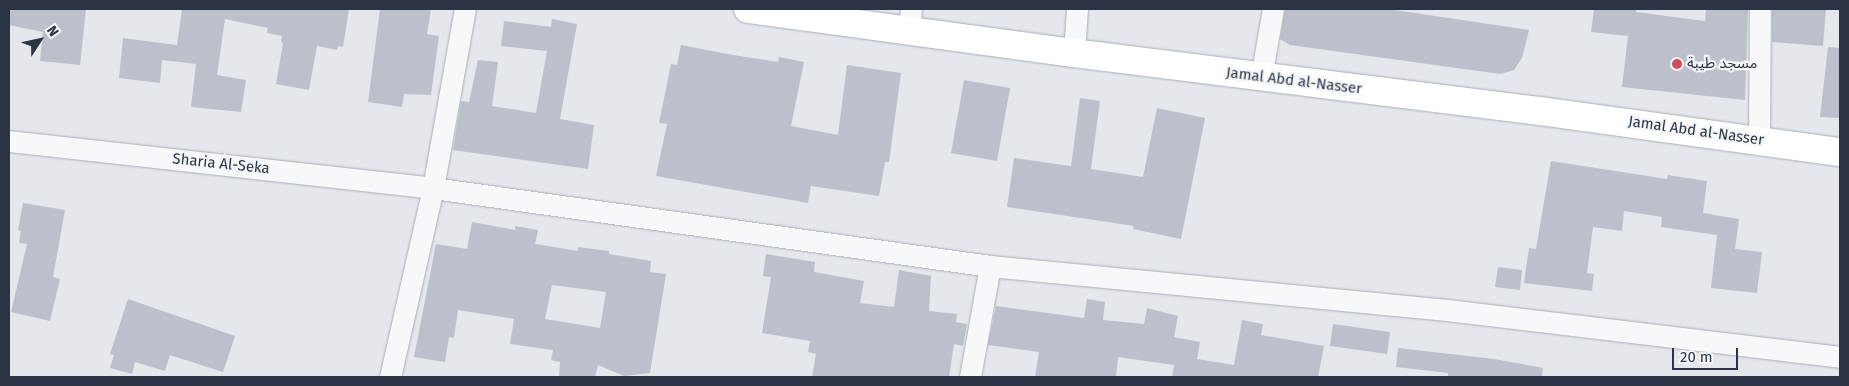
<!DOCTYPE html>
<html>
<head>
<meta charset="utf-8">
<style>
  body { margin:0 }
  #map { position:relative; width:1849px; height:386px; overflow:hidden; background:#e4e7ec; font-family:"Fira Sans","Noto Sans Arabic",sans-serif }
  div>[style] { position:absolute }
  .building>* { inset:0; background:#bbc0ca }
  .roads { filter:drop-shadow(0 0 1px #a9aeb7) drop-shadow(0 0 1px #a9aeb7) }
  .minor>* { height:21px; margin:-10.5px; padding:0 10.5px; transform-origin:10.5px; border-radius:10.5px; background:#f7f8fa }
  .major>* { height:28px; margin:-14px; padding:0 14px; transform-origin:14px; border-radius:14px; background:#fff }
  .dots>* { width:14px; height:14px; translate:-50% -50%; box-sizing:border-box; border:2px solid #f4f6f9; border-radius:50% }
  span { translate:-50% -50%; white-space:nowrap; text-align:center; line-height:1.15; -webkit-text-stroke:4.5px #f4f6f9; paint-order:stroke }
  .poi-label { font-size:15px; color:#2b3445 }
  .left { translate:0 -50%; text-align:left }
  .street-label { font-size:15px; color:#2b3445 }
  .frame { position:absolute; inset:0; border:10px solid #2b3445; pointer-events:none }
  .north { position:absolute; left:15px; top:15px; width:50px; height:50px; -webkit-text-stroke:4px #f4f6f9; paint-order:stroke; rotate:55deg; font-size:14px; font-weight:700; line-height:20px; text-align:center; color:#2b3445 }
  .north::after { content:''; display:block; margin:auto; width:18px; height:22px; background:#2b3445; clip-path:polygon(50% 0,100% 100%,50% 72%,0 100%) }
  .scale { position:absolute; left:1672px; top:348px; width:66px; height:22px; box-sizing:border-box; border:2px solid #2b3445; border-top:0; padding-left:6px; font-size:15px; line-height:18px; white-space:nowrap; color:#2b3445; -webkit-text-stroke:4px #f4f6f9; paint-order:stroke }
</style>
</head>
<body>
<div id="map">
  <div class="building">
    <i style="clip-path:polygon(9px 9px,86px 9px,80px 65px,40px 61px,43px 32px,9px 25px)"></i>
    <i style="clip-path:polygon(182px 9px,349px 9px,343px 47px,338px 46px,337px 50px,317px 46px,309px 90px,276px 84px,283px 43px,281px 42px,282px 36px,267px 33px,268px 28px,225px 19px,217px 75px,246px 80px,241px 112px,191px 107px,196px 64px,162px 60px,160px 83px,119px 78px,123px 38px,177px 45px)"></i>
    <i style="clip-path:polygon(380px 9px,431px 9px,427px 34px,439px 36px,431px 95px,404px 94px,402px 107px,368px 102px)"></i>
    <i style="clip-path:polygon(1285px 9px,1388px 9px,1529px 30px,1522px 58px,1514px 70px,1500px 74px,1290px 45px,1280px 39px)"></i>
    <i style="clip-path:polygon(1594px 9px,1637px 9px,1636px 12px,1705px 21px,1706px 9px,1748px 9px,1745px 100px,1622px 87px,1628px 36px,1591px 32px)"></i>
    <i style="clip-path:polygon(1772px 9px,1826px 9px,1823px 46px,1772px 42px)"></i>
    <i style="clip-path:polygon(552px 19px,577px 24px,560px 119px,594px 125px,588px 169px,453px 150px,461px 101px,469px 102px,478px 60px,498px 62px,492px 106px,536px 113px,547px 51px,501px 46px,504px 21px,551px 27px)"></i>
    <i style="clip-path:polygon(681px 45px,733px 55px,778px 62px,779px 57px,804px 62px,791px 126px,838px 135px,847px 65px,901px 73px,889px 162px,885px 162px,879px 196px,811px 186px,808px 203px,656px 176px,667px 124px,659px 123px,671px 64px,677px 65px)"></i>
    <i style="clip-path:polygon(1828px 47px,1840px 48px,1840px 118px,1820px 117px)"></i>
    <i style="clip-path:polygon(964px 80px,1010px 88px,997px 161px,951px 153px)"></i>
    <i style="clip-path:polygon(1080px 98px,1100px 101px,1091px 169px,1143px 177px,1157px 108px,1205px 118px,1181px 239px,1133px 229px,1134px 226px,1007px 207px,1014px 158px,1071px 166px)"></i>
    <i style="clip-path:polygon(1551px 161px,1667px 179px,1668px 175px,1707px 181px,1703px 213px,1739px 219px,1735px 249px,1762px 252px,1757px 293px,1711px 288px,1717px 235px,1661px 227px,1662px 217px,1624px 211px,1622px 231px,1593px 227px,1587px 273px,1594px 274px,1592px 291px,1524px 283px,1529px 248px,1536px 249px)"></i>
    <i style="clip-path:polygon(23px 203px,65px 210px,53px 277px,60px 279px,50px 321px,11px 312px,27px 244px,19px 243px,21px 231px,18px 230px)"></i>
    <i style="clip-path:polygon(evenodd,472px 222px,515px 230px,515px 226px,538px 230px,535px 244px,578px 251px,578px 247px,609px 251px,609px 254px,651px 261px,650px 272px,666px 274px,650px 373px,624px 376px,598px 365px,595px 377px,559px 377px,560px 362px,551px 360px,553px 350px,510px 344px,514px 319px,458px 310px,454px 338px,449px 337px,445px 362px,414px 357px,436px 244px,467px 249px,472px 222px,552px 285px,606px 292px,600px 328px,545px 319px,552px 285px)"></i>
    <i style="clip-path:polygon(766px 254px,815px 262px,814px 272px,864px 281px,860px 303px,894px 307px,899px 270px,931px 276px,929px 311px,957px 314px,956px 322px,967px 324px,963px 346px,954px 344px,949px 377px,812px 377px,816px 354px,808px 352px,810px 341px,762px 333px,771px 277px,763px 276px)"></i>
    <i style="clip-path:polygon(1498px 267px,1522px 270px,1520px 290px,1495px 287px)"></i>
    <i style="clip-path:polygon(128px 299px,235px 336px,223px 372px,170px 355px,165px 371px,135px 362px,132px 374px,110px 368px,114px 355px,110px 354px)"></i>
    <i style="clip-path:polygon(1087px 299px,1105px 302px,1103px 320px,1144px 324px,1147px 308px,1178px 316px,1174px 337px,1200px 342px,1197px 359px,1234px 365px,1242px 320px,1263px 324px,1261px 335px,1324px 346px,1318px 377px,1172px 377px,1174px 365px,1118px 357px,1116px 377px,1035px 377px,1039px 352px,988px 345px,996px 306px,1084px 318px)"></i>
    <i style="clip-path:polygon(1333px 324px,1390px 332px,1387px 354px,1330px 346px)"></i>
    <i style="clip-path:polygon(1398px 348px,1494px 359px,1538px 367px,1543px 368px,1542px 377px,1448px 377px,1448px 373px,1396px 367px)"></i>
  </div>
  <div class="roads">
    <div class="minor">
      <i style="left:909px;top:31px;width:22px;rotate:-85deg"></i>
      <i style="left:1074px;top:53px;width:44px;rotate:-86.1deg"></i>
      <i style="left:1261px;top:77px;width:69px;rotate:-80deg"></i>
      <i style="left:1759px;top:139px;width:130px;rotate:-89.6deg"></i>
      <i style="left:9px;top:141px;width:427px;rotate:6.3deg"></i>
      <i style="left:433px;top:188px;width:562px;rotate:7.97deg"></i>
      <i style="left:990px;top:266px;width:459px;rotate:5.5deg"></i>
      <i style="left:1447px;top:310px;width:396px;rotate:6.8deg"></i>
      <i style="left:390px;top:377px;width:194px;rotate:-77.2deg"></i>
      <i style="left:433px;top:188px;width:182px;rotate:-79.9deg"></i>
      <i style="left:970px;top:377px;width:113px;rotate:-79.8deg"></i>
    </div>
    <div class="major">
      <i style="left:748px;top:9px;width:329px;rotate:7.7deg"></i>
      <i style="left:1074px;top:53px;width:470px;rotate:7.1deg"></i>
      <i style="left:1540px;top:111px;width:303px;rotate:7.8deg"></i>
    </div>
  </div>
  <div class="dots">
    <i style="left:1677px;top:64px;background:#d1495b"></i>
  </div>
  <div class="poi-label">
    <span class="left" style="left:1687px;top:64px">مسجد طيبة</span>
  </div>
  <div class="street-label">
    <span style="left:1294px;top:81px;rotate:7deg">Jamal Abd al-Nasser</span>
    <span style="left:1696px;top:131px;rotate:8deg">Jamal Abd al-Nasser</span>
    <span style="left:221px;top:164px;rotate:6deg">Sharia Al-Seka</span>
  </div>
  <div class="frame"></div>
  <div class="north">N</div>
  <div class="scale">20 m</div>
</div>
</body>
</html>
